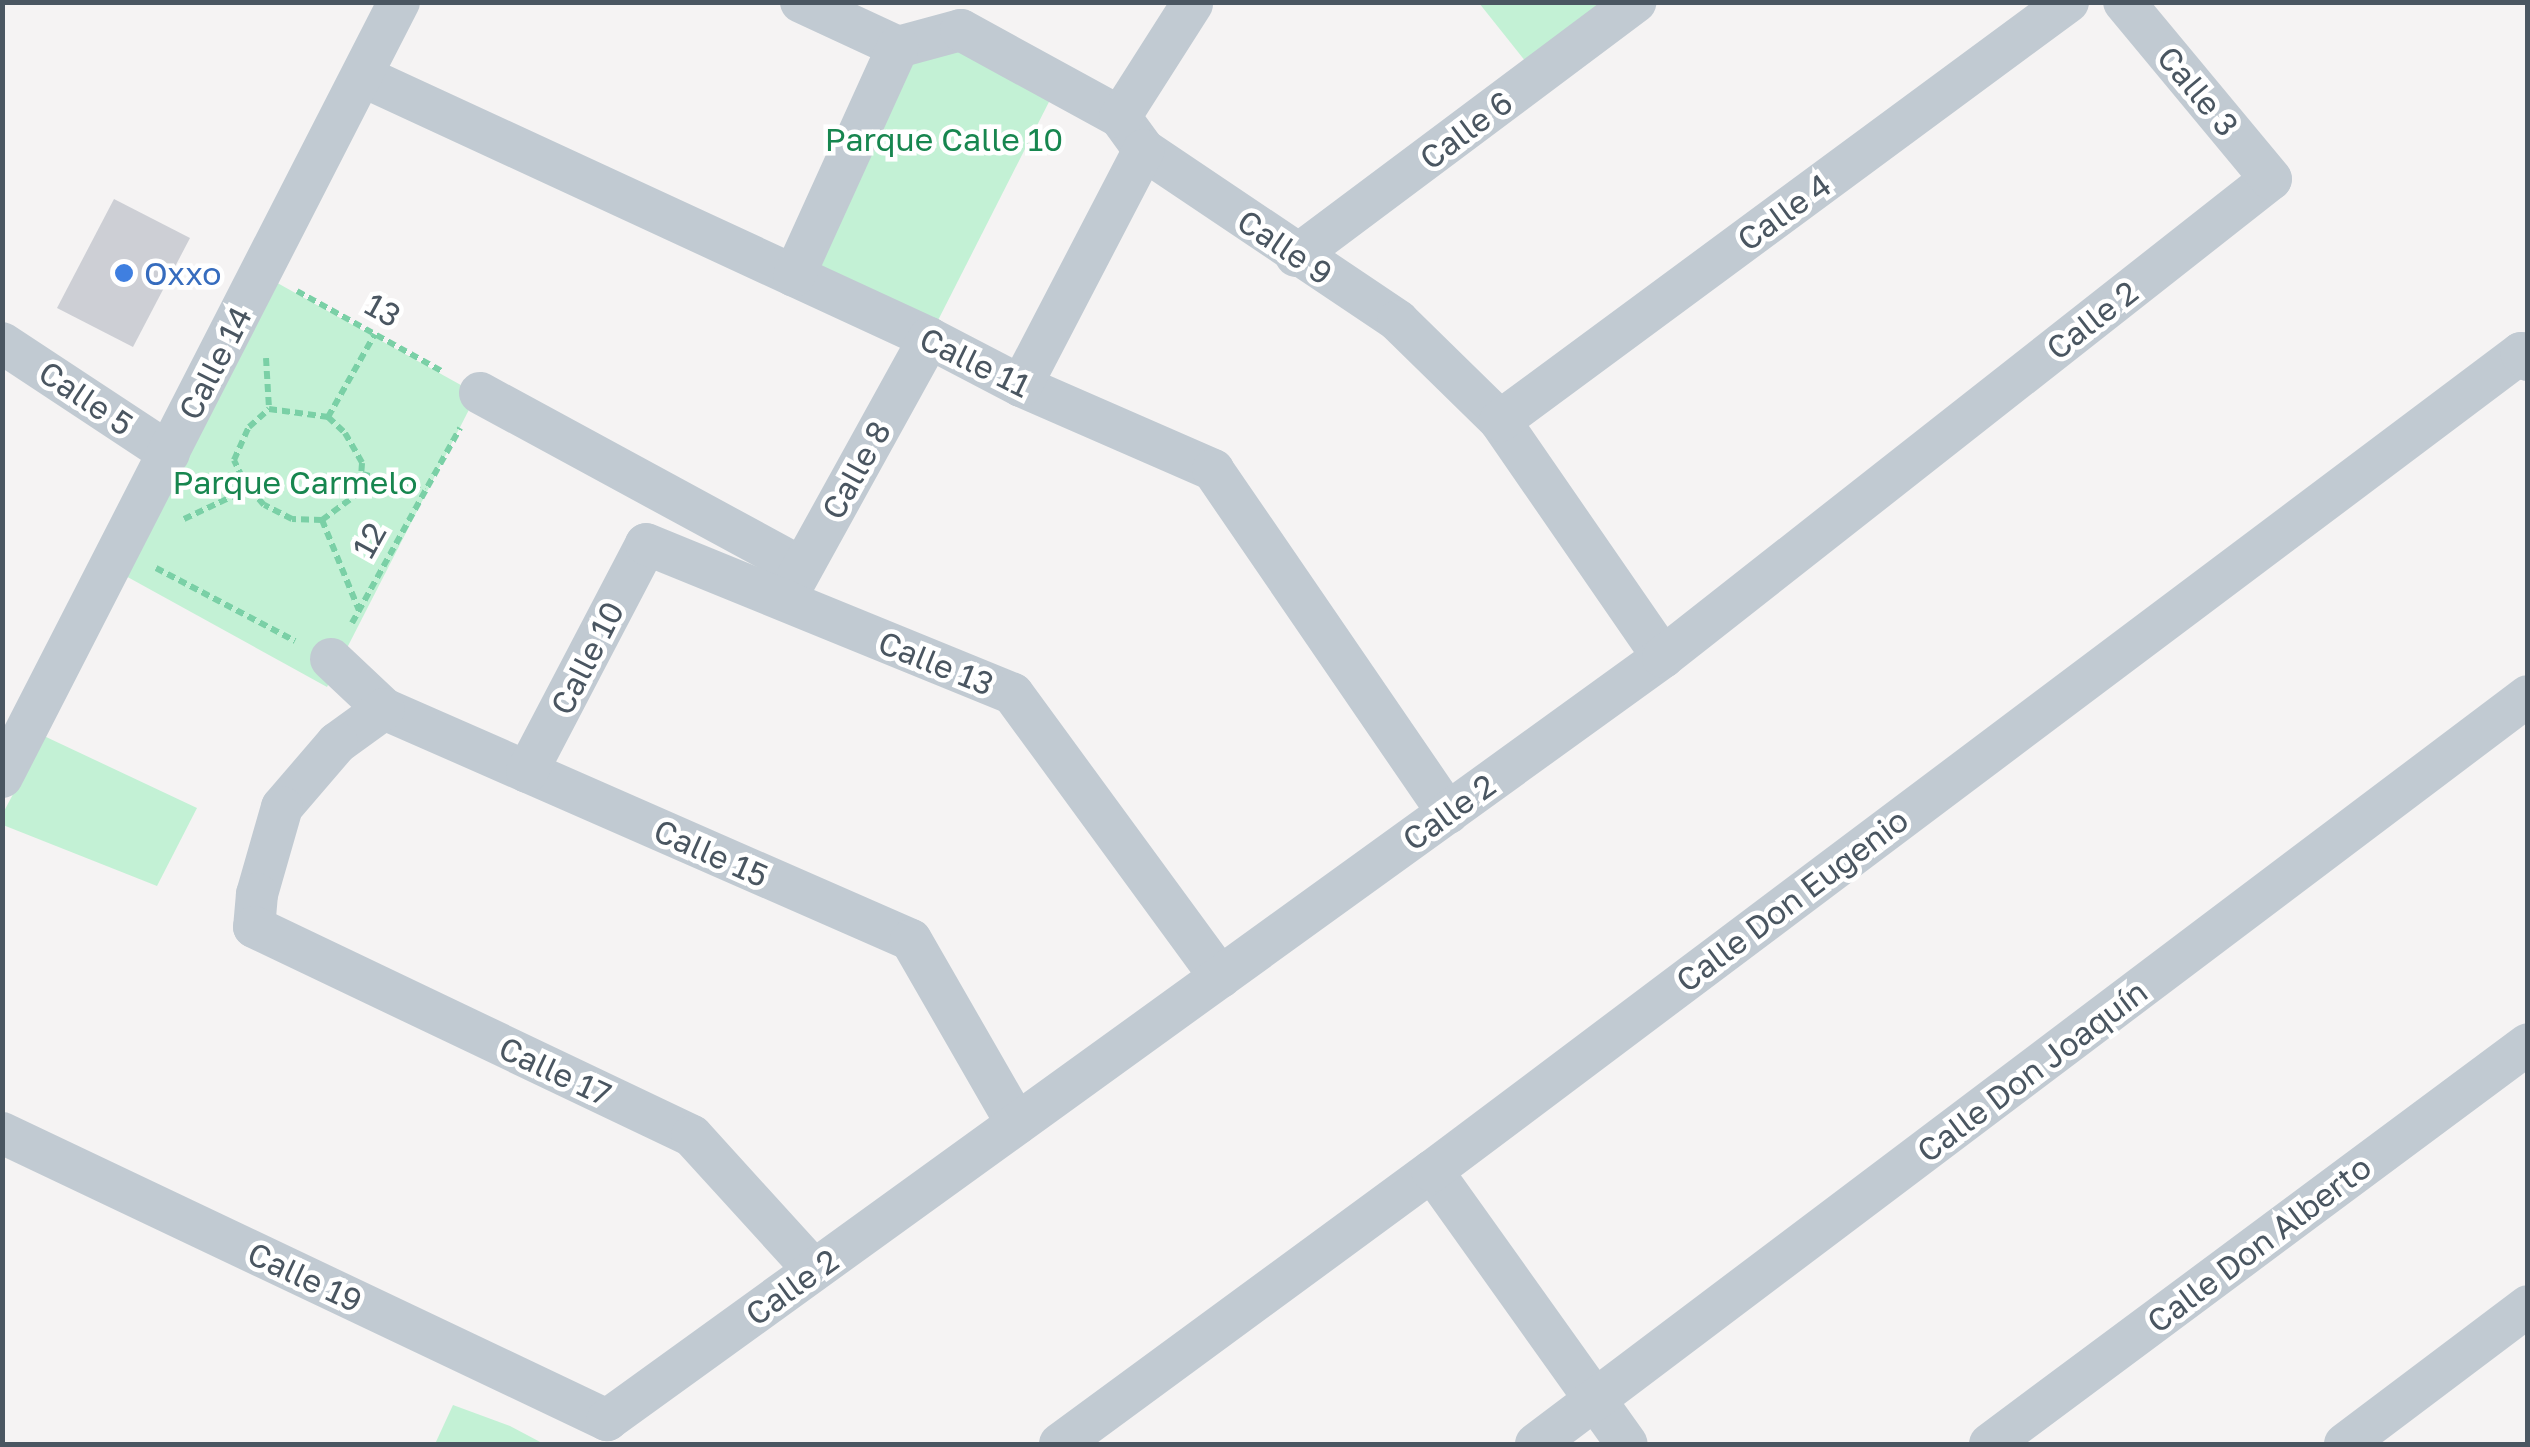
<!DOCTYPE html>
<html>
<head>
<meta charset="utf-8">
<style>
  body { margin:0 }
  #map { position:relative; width:2530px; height:1447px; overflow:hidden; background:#f5f3f3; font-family:"Golos Text",sans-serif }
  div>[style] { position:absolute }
  .green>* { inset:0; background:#c3f1d5 }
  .building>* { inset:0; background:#cdcfd5 }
  .path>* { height:6px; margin-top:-3px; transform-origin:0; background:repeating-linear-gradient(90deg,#7ad0a6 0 8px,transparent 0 13px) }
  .minor>* { height:42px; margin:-21px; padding:0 21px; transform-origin:21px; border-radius:21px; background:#c1cad2 }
  .dots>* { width:28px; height:28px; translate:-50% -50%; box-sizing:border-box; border:5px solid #fff; border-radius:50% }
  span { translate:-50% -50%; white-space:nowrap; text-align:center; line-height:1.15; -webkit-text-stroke:9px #fff; paint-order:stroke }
  .street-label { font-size:32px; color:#4a5661 }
  .park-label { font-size:32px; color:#17864f }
  .shop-label { font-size:32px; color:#366cbe }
  .left { translate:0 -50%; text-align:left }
  .frame { position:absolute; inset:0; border:5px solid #4a5661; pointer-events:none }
</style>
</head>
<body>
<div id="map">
  <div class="green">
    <i style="clip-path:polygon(1479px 3px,1608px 3px,1538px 77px)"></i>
    <i style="clip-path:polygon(912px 29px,1053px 94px,929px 338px,794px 276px)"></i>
    <i style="clip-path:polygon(263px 275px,477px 394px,327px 687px,113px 569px)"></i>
    <i style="clip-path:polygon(44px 736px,197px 808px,157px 886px,3px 825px,2px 815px)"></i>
    <i style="clip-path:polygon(453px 1405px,510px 1426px,544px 1444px,435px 1444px)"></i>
  </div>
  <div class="building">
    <i style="clip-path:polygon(114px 199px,190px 238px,133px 347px,57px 308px)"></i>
  </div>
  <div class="path">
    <i style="left:297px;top:291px;width:167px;rotate:29deg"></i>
    <i style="left:266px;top:358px;width:51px;rotate:86.6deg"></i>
    <i style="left:328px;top:417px;width:95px;rotate:-60.5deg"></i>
    <i style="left:362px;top:474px;width:65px;rotate:15.1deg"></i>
    <i style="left:184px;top:519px;width:71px;rotate:-25.1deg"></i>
    <i style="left:248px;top:489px;width:32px;rotate:-116deg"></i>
    <i style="left:234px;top:460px;width:36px;rotate:-66deg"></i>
    <i style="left:249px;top:427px;width:27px;rotate:-42deg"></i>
    <i style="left:269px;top:409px;width:60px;rotate:7.7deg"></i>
    <i style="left:328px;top:417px;width:23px;rotate:43deg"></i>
    <i style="left:345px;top:433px;width:34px;rotate:60deg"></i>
    <i style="left:362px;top:463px;width:29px;rotate:94deg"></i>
    <i style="left:360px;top:492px;width:47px;rotate:143.6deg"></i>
    <i style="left:322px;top:520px;width:30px;rotate:-178deg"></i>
    <i style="left:292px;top:519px;width:31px;rotate:-153deg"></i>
    <i style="left:264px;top:505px;width:28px;rotate:-131deg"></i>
    <i style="left:322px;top:520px;width:97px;rotate:67.7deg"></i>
    <i style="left:156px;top:568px;width:157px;rotate:27.7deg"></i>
    <i style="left:352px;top:623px;width:223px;rotate:-61deg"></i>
  </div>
  <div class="minor">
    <i style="left:801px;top:2px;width:107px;rotate:24.9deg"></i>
    <i style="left:898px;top:47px;width:65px;rotate:-15.1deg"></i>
    <i style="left:961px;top:30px;width:181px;rotate:28.7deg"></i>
    <i style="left:1120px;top:117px;width:41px;rotate:54deg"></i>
    <i style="left:1144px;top:150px;width:306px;rotate:33.9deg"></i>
    <i style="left:1398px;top:321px;width:143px;rotate:44.4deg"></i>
    <i style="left:1500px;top:421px;width:287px;rotate:55.4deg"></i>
    <i style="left:362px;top:76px;width:625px;rotate:24.8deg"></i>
    <i style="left:929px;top:338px;width:104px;rotate:27.6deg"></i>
    <i style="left:1021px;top:386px;width:210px;rotate:23.6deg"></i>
    <i style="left:1213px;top:470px;width:416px;rotate:55.6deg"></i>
    <i style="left:1120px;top:117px;width:134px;rotate:-57.5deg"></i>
    <i style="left:1296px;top:256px;width:424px;rotate:-36.8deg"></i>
    <i style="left:794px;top:276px;width:252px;rotate:-65.6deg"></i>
    <i style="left:2px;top:343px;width:200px;rotate:33.4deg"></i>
    <i style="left:1021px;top:386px;width:266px;rotate:-62.5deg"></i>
    <i style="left:480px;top:393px;width:366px;rotate:28.5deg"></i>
    <i style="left:1500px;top:421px;width:706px;rotate:-36.42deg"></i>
    <i style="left:789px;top:592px;width:290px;rotate:-61.1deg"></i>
    <i style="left:331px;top:659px;width:73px;rotate:43.3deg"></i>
    <i style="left:384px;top:709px;width:575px;rotate:23.67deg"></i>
    <i style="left:911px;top:940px;width:212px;rotate:60.1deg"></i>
    <i style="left:384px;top:709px;width:58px;rotate:144.1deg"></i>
    <i style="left:337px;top:743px;width:84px;rotate:130.7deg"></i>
    <i style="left:282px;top:807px;width:91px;rotate:106deg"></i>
    <i style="left:257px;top:894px;width:33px;rotate:95deg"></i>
    <i style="left:254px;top:927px;width:485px;rotate:25.5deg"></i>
    <i style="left:692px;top:1136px;width:181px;rotate:47.7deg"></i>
    <i style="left:527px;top:772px;width:257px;rotate:-62.4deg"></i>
    <i style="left:646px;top:544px;width:396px;rotate:22.2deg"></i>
    <i style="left:1013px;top:694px;width:351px;rotate:53.8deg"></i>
    <i style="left:2px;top:777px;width:871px;rotate:-62.88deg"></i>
    <i style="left:2px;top:1133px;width:670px;rotate:25.38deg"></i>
    <i style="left:607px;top:1420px;width:1303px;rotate:-35.85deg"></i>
    <i style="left:1663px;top:657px;width:773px;rotate:-38.17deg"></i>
    <i style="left:2271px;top:179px;width:230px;rotate:-129.7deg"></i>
    <i style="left:1432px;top:1171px;width:335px;rotate:54.5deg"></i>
    <i style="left:1060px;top:1444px;width:461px;rotate:-36.3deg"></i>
    <i style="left:1432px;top:1171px;width:1362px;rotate:-36.91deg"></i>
    <i style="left:2521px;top:353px;width:10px;rotate:45deg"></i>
    <i style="left:1536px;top:1444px;width:1242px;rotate:-37.02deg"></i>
    <i style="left:1990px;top:1444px;width:670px;rotate:-36.63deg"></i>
    <i style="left:2345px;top:1444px;width:229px;rotate:-37deg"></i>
  </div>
  <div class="dots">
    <i style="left:124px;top:273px;background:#3f7fe0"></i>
  </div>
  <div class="street-label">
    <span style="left:2198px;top:91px;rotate:50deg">Calle 3</span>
    <span style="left:1466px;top:130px;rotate:-37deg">Calle 6</span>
    <span style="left:1784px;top:212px;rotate:-36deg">Calle 4</span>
    <span style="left:1285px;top:247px;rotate:34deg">Calle 9</span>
    <span style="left:383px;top:310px;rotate:29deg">13</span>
    <span style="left:2092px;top:320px;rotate:-38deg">Calle 2</span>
    <span style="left:975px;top:362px;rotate:26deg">Calle 11</span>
    <span style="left:215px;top:363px;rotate:-63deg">Calle 14</span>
    <span style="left:86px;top:398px;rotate:34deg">Calle 5</span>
    <span style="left:856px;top:470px;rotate:-61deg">Calle 8</span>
    <span style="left:369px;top:540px;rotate:-61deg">12</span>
    <span style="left:587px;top:658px;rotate:-63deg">Calle 10</span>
    <span style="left:936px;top:663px;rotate:22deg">Calle 13</span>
    <span style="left:1449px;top:812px;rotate:-36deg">Calle 2</span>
    <span style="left:711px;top:853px;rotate:24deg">Calle 15</span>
    <span style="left:1792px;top:900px;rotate:-37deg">Calle Don Eugenio</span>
    <span style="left:555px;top:1071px;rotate:25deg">Calle 17</span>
    <span style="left:2032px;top:1071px;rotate:-37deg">Calle Don Joaquín</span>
    <span style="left:2259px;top:1244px;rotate:-37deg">Calle Don Alberto</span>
    <span style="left:305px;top:1277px;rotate:25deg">Calle 19</span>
    <span style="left:792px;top:1287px;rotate:-36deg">Calle 2</span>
  </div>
  <div class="park-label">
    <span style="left:944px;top:139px">Parque Calle 10</span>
    <span style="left:295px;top:482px">Parque Carmelo</span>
  </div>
  <div class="shop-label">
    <span class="left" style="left:144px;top:273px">Oxxo</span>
  </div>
  <div class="frame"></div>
</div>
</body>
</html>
